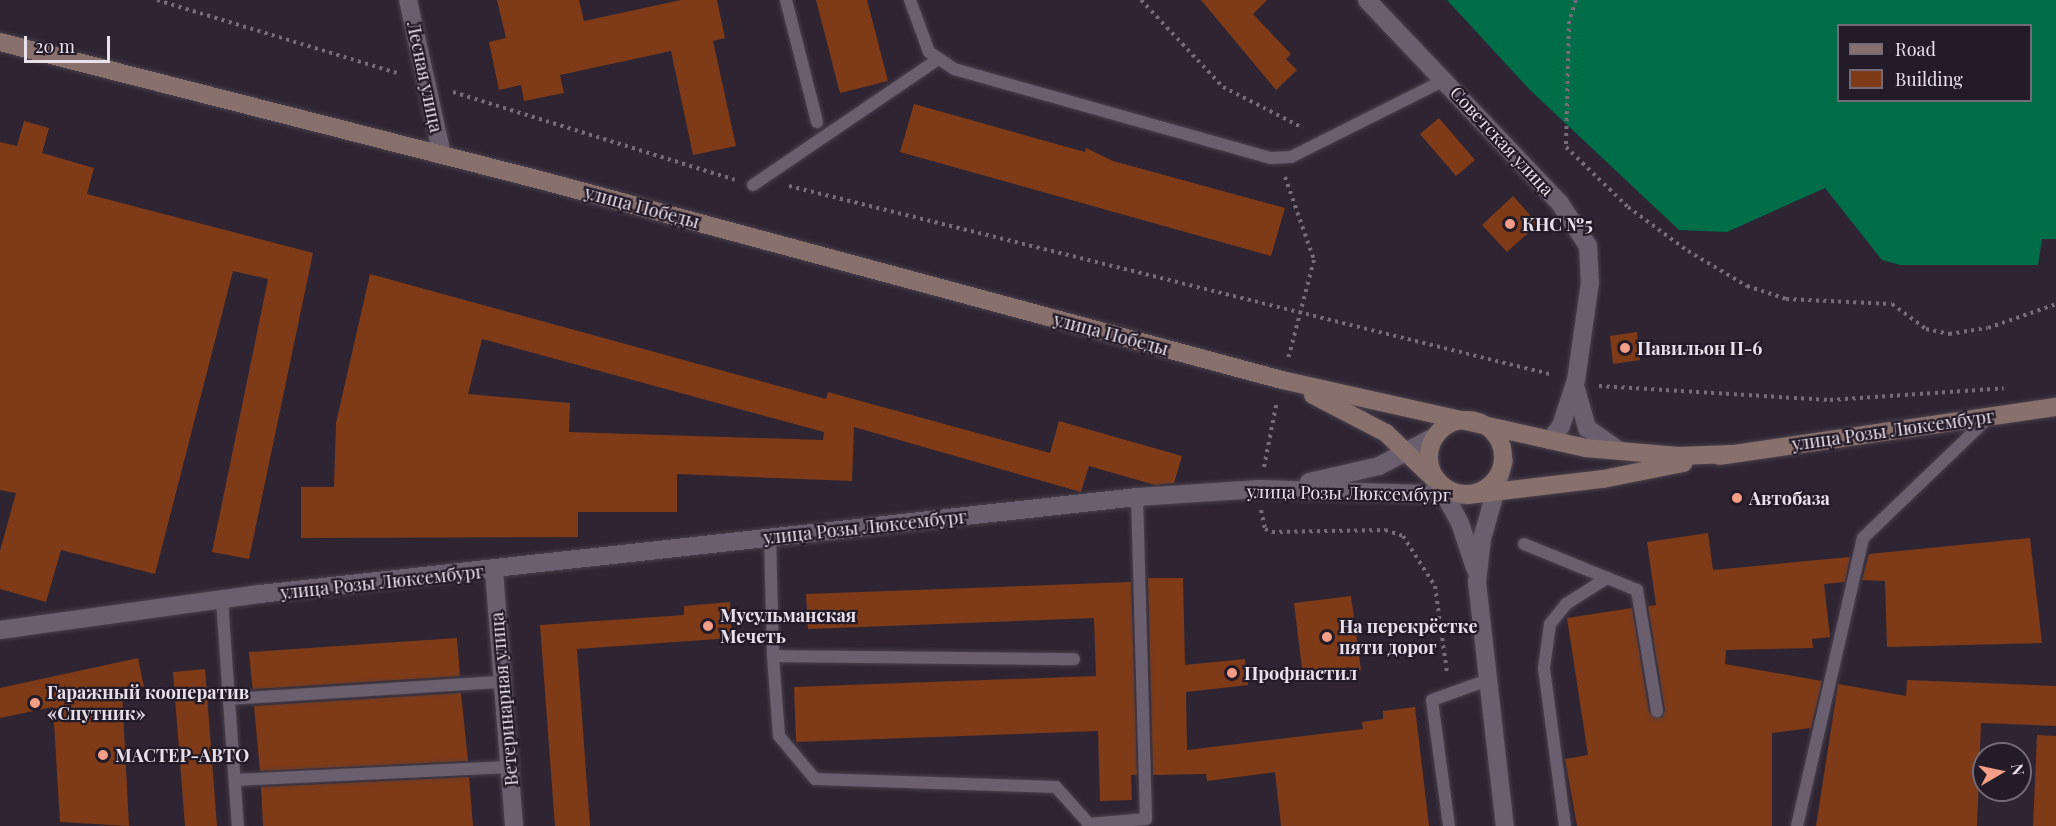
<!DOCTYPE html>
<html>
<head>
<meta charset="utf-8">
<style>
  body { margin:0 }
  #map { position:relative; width:2056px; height:826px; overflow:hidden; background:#2e2432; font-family:"Playfair Display",serif }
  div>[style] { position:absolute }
  .forest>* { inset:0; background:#006d49 }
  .building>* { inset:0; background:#7f3b18 }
  .path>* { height:4px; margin-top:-2px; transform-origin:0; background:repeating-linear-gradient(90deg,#756c78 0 3px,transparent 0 7.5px) }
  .roads { filter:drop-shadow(0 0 2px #48404b) drop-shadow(0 0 2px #48404b) }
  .lane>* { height:12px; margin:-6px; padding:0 6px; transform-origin:6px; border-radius:6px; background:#6a5f6e }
  .street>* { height:18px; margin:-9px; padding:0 9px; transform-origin:9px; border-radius:9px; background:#6a5f6e }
  .secondary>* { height:18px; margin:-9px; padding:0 9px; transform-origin:9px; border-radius:9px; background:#88706c }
  .secondary>.ring { margin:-9px; padding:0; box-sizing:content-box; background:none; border:18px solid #88706c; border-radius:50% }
  .dots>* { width:16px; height:16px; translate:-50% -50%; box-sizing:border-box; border:3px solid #241b28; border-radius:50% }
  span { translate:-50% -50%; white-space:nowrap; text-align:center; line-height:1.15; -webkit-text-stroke:4.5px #241b28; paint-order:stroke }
  .street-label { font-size:18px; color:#e8e1ea }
  .poi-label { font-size:18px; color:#e8e1ea; font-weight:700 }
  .left { translate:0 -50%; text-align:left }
  .legend { position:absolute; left:1837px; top:24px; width:195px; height:78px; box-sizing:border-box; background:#241b28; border:2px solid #726a76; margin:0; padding:8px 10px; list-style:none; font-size:18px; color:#e8e1ea }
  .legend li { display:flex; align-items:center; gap:12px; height:30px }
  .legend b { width:30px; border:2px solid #726a76 }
  .north { position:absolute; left:1972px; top:742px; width:60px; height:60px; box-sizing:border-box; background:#241b28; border:2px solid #726a76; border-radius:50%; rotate:81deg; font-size:16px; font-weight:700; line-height:24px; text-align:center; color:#e8e1ea }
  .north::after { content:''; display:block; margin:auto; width:21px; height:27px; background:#f49e87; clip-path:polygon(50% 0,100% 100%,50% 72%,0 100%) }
  .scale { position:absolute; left:24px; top:36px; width:86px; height:27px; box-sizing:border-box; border:3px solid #e8e1ea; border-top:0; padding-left:8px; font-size:18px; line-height:21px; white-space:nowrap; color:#e8e1ea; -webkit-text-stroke:4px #241b28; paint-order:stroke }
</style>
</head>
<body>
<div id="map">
  <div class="forest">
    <i style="clip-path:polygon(evenodd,1447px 0,2056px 0,2056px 239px,2042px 239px,2038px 265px,1900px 265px,1882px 260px,1825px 188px,1727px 232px,1679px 230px,1530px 90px,1447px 0,1838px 26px,2030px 26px,2030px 100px,1838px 100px,1838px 26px)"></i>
  </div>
  <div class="building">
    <i style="clip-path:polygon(497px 0,579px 0,584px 21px,681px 0,717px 0,725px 38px,713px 41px,736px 146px,693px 155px,671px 51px,560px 75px,564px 93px,524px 101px,521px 85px,499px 90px,489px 42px,506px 38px)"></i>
    <i style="clip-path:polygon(816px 0,867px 0,888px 81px,840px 93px)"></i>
    <i style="clip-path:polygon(1201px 0,1267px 0,1253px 14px,1291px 54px,1286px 59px,1297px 70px,1276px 90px)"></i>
    <i style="clip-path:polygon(914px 104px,1085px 152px,1086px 148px,1113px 161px,1285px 208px,1271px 256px,900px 152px)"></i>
    <i style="clip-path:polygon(1439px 118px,1475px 160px,1456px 176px,1420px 134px)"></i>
    <i style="clip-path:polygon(24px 121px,49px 128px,42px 153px,94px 168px,87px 194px,313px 253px,249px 559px,212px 552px,268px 279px,233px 271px,155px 574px,61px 550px,46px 602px,0 589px,0 551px,16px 493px,0 490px,0 142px,17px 146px)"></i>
    <i style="clip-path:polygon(1513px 196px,1538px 224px,1507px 252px,1482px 225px)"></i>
    <i style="clip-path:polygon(evenodd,370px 274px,826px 399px,828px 392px,1050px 453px,1059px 421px,1182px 456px,1174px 483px,1155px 485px,1089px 466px,1081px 492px,854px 427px,852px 481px,677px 474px,677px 512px,578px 512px,578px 537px,301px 538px,301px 487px,334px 487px,336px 423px,370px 274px,482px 339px,824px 432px,823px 440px,569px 432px,570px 403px,468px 394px,482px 339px)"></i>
    <i style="clip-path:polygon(1637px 332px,1640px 360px,1613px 364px,1610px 336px)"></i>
    <i style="clip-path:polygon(1708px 533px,1713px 570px,1850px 557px,1845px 582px,1824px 584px,1830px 637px,1812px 639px,1813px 648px,1726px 650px,1725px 664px,1822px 681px,1811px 728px,1772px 733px,1772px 826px,1577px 826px,1565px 759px,1588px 755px,1567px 618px,1632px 608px,1649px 712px,1662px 718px,1665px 710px,1648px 606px,1656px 605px,1647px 542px)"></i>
    <i style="clip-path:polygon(2030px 538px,2042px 643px,1887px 647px,1885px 581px,1862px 580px,1869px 554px)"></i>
    <i style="clip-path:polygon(1148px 578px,1183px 578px,1185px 665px,1245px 659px,1248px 685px,1186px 692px,1187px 750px,1363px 729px,1362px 722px,1383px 719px,1383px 711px,1415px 707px,1429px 826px,1281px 826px,1275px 772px,1207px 781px,1206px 774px,1153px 775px)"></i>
    <i style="clip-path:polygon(1131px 582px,1137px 775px,1131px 775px,1132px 800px,1100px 801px,1098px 731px,796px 742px,794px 687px,1096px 676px,1094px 618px,808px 629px,806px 594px)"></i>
    <i style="clip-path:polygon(1351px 596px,1361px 670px,1303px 677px,1294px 603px)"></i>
    <i style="clip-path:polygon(730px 602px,732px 638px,577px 649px,590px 826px,555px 826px,540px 625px,684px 615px,684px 606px)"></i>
    <i style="clip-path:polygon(457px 638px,460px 676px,253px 689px,252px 684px,249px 652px)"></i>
    <i style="clip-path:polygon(138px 658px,144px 687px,122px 692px,129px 826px,60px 822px,53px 707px,0 718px,0 688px)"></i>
    <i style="clip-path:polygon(205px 669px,217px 826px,185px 826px,173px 672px)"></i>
    <i style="clip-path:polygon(1907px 680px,2056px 686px,2056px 726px,1981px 723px,1977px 826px,1816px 826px,1838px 684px,1906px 696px)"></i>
    <i style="clip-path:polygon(461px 693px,468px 761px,260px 771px,254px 706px)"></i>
    <i style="clip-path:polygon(2037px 735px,2056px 736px,2056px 826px,2033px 826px)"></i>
    <i style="clip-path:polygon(469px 777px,473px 826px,263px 826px,261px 787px)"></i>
  </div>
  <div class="path">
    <i style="left:157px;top:0;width:254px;rotate:16.9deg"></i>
    <i style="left:1141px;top:0;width:120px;rotate:46.7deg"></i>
    <i style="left:1223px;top:87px;width:90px;rotate:27.1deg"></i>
    <i style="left:1576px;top:0;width:22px;rotate:108deg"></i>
    <i style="left:1569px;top:21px;width:126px;rotate:91.4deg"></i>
    <i style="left:1566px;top:147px;width:86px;rotate:44.1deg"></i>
    <i style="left:1628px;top:207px;width:74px;rotate:36.3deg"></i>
    <i style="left:1688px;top:251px;width:69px;rotate:30.7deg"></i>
    <i style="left:1747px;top:286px;width:41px;rotate:18.4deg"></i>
    <i style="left:1786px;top:299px;width:106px;rotate:2.7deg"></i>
    <i style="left:1892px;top:304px;width:42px;rotate:36.3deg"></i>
    <i style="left:1926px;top:329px;width:24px;rotate:12deg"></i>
    <i style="left:1949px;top:334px;width:39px;rotate:-9deg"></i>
    <i style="left:1988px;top:328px;width:72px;rotate:-19.4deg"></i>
    <i style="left:453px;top:92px;width:295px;rotate:17.3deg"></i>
    <i style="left:1285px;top:177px;width:88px;rotate:70.7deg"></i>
    <i style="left:1314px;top:260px;width:102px;rotate:104.7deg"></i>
    <i style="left:789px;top:186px;width:787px;rotate:13.89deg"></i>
    <i style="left:1599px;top:386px;width:231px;rotate:3.5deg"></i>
    <i style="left:1830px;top:400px;width:174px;rotate:-3.9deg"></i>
    <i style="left:1264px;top:467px;width:67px;rotate:-78.9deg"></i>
    <i style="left:1261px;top:510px;width:19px;rotate:78deg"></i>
    <i style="left:1265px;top:529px;width:8px;rotate:23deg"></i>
    <i style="left:1272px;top:532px;width:113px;rotate:-1deg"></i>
    <i style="left:1385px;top:530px;width:19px;rotate:18deg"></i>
    <i style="left:1403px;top:536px;width:59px;rotate:57.4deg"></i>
    <i style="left:1435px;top:586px;width:88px;rotate:82.1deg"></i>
  </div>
  <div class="roads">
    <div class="lane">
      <i style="left:786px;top:0;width:126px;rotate:75.7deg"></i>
      <i style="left:910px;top:0;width:55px;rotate:69.9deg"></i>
      <i style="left:929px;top:52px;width:30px;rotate:34deg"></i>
      <i style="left:954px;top:69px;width:328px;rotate:15.7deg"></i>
      <i style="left:1270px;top:158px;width:21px;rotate:-3deg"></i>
      <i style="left:1291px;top:157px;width:172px;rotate:-26.6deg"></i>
      <i style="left:753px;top:185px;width:222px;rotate:-34.2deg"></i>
      <i style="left:770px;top:536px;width:120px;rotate:88.6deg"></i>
      <i style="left:773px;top:656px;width:301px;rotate:0.6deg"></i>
      <i style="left:1524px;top:544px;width:122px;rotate:22.2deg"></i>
      <i style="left:1637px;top:590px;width:123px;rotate:80.6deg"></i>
      <i style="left:222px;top:600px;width:227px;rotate:86deg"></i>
      <i style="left:773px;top:656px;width:80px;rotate:85.7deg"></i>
      <i style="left:779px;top:736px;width:56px;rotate:50.1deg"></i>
      <i style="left:815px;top:779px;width:241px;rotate:1.9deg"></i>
      <i style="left:1056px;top:787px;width:50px;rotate:48.3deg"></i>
      <i style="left:1089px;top:824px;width:57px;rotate:-5deg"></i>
      <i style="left:1146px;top:819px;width:322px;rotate:-91.6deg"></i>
      <i style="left:229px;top:699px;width:272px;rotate:-3.6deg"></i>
      <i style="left:235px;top:780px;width:274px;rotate:-2.7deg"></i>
      <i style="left:1449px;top:826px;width:127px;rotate:-97.7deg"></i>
      <i style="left:1432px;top:700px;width:59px;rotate:-19.7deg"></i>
      <i style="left:1565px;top:826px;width:159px;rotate:-97.6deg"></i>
      <i style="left:1544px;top:668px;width:44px;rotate:-82.2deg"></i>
      <i style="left:1550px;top:624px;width:26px;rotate:-51deg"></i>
      <i style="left:1566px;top:604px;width:49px;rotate:-32.4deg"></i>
      <i style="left:1797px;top:826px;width:295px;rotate:-77.1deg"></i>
      <i style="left:1863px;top:538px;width:175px;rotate:-43.8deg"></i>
    </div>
    <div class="street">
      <i style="left:408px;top:0;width:159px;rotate:77.6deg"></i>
      <i style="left:1367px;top:0;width:279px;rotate:46.5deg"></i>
      <i style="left:1559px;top:202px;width:53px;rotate:56.6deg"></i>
      <i style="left:1588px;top:246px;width:36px;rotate:87deg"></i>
      <i style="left:1590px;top:282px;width:99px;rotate:98.1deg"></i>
      <i style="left:1576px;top:380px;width:48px;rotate:108.1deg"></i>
      <i style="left:1561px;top:426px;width:18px;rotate:128deg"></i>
      <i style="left:1576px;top:389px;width:41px;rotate:74.2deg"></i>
      <i style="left:1587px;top:428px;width:38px;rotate:35deg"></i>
      <i style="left:1504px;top:461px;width:81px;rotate:105.8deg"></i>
      <i style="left:1482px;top:539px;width:43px;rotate:96.6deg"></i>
      <i style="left:1477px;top:582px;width:246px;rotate:83.5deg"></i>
      <i style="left:1309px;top:482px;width:72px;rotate:-12.9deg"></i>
      <i style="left:1379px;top:466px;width:62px;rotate:-27.8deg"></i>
      <i style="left:1440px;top:486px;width:42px;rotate:61.6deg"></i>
      <i style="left:1460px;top:523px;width:47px;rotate:71.6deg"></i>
      <i style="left:494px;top:571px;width:256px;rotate:85.5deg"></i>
      <i style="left:0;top:630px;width:262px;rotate:-7.9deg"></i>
      <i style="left:260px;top:594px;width:882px;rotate:-6.31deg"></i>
      <i style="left:1137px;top:497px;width:123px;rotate:-3.7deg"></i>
      <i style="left:1260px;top:489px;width:208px;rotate:1.7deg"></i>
    </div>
    <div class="secondary">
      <i style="left:0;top:42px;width:561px;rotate:14.33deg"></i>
      <i style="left:544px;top:181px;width:764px;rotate:15.09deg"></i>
      <i style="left:1282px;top:380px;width:311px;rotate:12.6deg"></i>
      <i style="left:1585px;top:448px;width:94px;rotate:4.9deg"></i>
      <i style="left:1679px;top:456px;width:51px;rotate:-2.2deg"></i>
      <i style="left:1313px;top:395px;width:82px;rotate:27.5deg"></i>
      <i style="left:1386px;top:433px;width:64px;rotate:43.7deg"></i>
      <i class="ring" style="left:1429px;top:420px;width:56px;height:56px"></i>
      <i style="left:1719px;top:456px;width:341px;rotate:-8.3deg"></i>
      <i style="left:1468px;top:495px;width:136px;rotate:-6.8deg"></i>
      <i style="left:1603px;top:479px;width:82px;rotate:-11.3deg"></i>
    </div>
  </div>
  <div class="dots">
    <i style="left:1510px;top:224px;background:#f49e87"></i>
    <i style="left:1625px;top:348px;background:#f49e87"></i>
    <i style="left:1737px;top:498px;background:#f49e87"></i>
    <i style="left:708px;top:626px;background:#f49e87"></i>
    <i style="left:1327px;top:637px;background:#f49e87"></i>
    <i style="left:1232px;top:673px;background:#f49e87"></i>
    <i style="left:35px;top:703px;background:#f49e87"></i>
    <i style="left:103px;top:755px;background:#f49e87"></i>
  </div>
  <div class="street-label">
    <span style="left:425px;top:77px;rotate:78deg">Лесная улица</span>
    <span style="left:1502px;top:141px;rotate:47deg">Советская улица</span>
    <span style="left:642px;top:207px;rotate:15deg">улица Победы</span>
    <span style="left:1111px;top:334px;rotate:15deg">улица Победы</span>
    <span style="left:1893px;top:430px;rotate:-8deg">улица Розы Люксембург</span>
    <span style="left:1349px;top:493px;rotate:1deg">улица Розы Люксембург</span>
    <span style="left:865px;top:527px;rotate:-6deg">улица Розы Люксембург</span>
    <span style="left:382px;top:582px;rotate:-6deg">улица Розы Люксембург</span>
    <span style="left:504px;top:699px;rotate:-95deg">Ветеринарная улица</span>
  </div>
  <div class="poi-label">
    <span class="left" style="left:1522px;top:224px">КНС №5</span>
    <span class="left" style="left:1637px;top:348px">Павильон П-6</span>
    <span class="left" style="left:1749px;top:498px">Автобаза</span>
    <span class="left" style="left:720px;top:626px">Мусульманская<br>Мечеть</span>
    <span class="left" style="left:1339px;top:637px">На перекрёстке<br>пяти дорог</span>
    <span class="left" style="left:1244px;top:673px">Профнастил</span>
    <span class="left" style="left:47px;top:703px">Гаражный кооператив<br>«Спутник»</span>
    <span class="left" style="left:115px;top:755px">МАСТЕР-АВТО</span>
  </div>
  <ul class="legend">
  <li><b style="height:8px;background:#88706c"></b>Road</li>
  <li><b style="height:16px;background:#7f3b18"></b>Building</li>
  </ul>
  <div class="north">N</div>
  <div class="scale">20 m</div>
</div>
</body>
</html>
